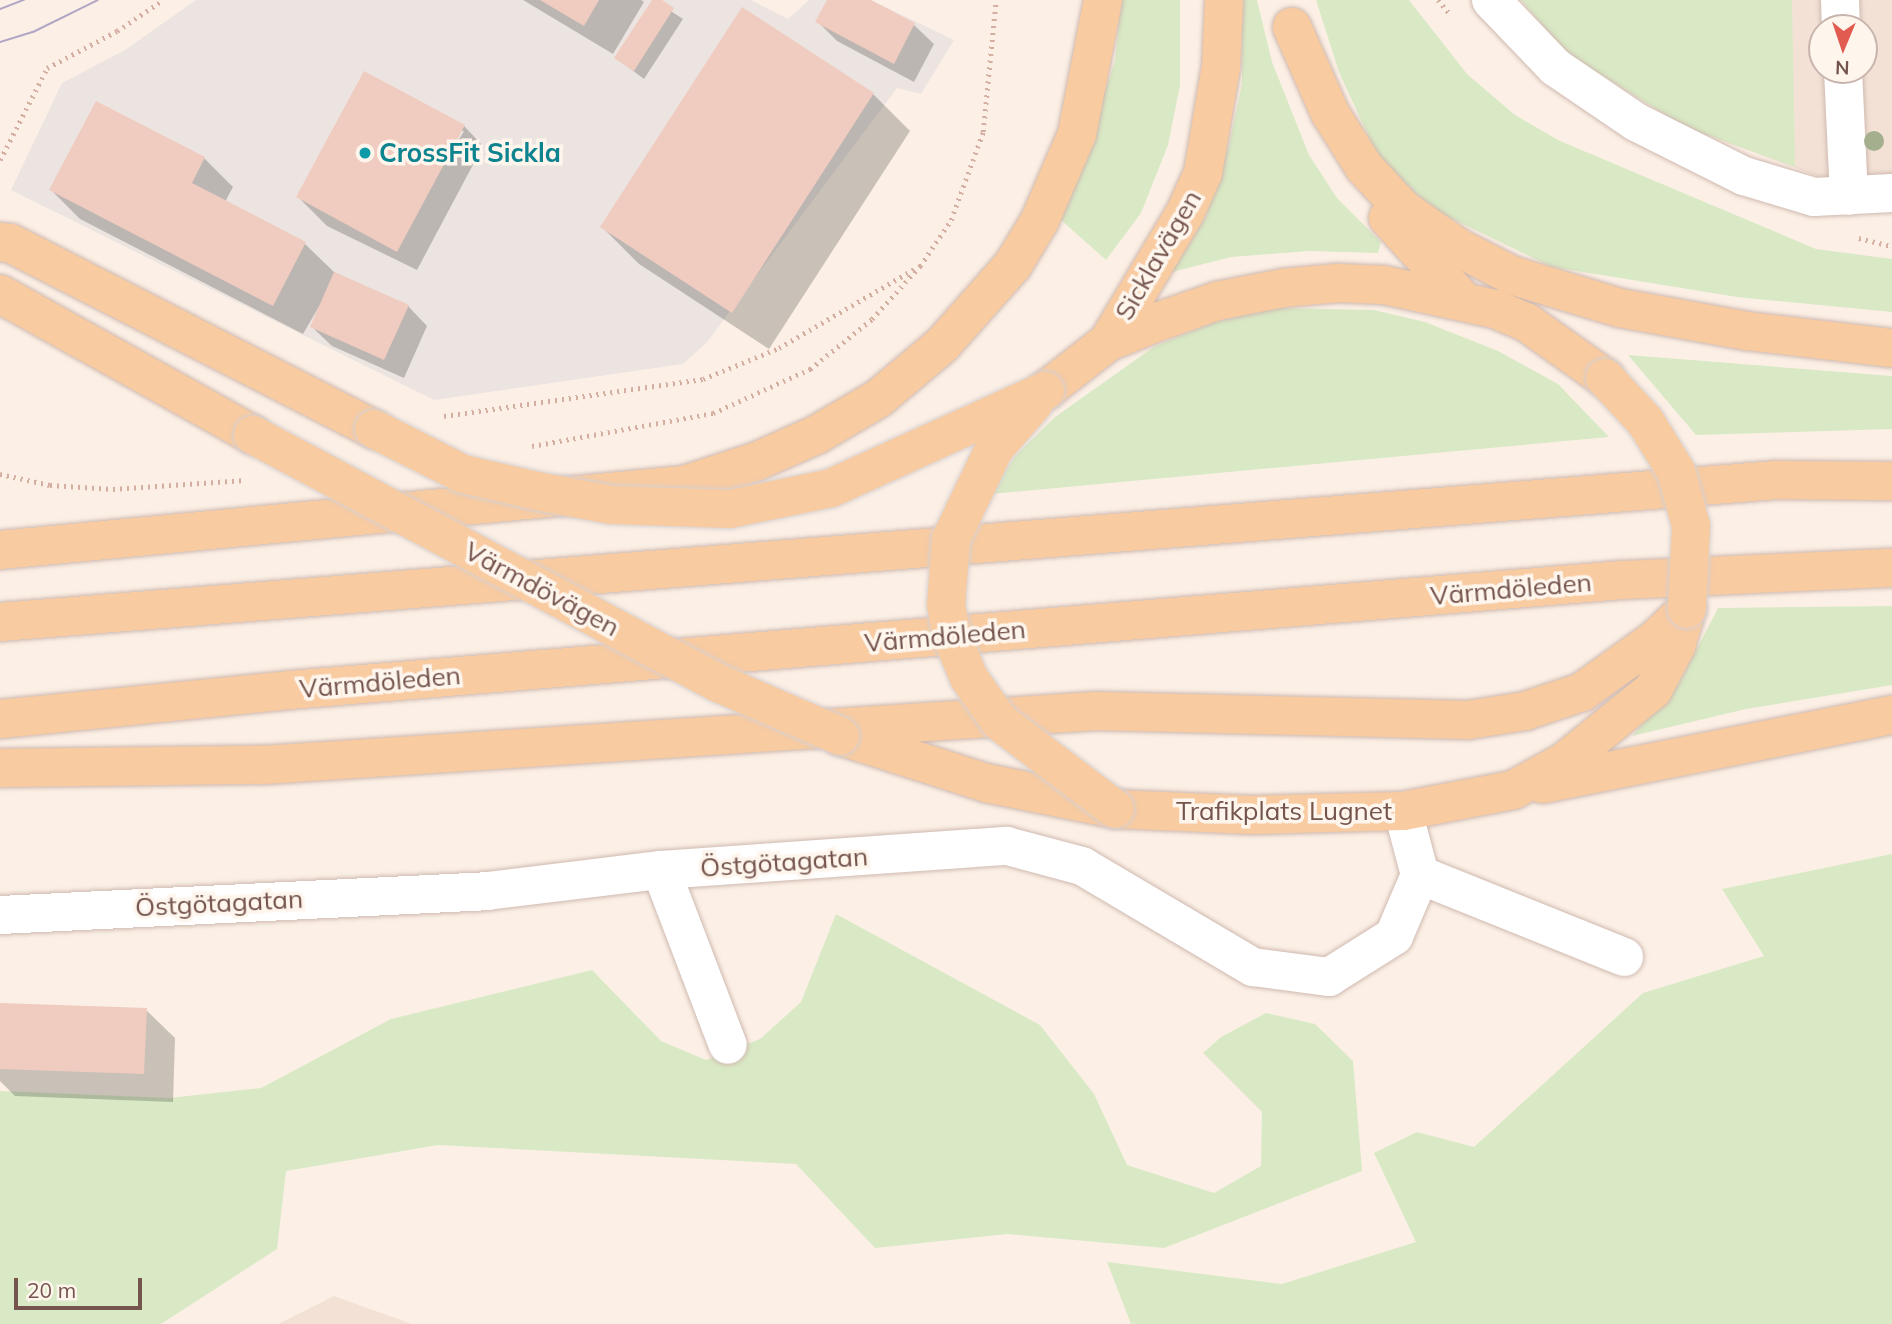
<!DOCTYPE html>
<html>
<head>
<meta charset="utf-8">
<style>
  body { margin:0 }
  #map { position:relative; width:1892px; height:1324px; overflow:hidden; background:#fcf0e6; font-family:Mulish,sans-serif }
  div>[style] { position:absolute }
  .residential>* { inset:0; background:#f3e1d5 }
  .industrial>* { inset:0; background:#ece4e0 }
  .green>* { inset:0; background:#d9e9c5 }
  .shadow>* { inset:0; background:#0003 }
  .building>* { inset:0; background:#f0cbbf }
  .path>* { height:4.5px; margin-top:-2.25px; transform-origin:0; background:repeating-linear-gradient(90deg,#d5aea2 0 2px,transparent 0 7px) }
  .roads { filter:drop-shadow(0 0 2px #cfb9b0) drop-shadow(0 0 2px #cfb9b0) }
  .minor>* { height:38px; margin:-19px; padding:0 19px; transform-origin:19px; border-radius:19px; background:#fff }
  .major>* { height:38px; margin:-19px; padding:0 19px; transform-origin:19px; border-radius:19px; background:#f8cba1 }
  .tram>* { height:2px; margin:-1px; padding:0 1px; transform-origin:1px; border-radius:1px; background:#b1a5c5 }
  .bridges { filter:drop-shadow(0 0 2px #d8cfcd) drop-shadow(0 0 2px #d8cfcd) }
  .major-bridge>* { height:38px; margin:-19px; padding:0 19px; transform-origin:19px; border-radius:19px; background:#f8cba1 }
  .trees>* { width:20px; height:20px; margin:-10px; border-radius:50%; background:#a4af8d }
  .dots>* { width:19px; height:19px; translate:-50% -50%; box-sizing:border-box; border:4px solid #fef5ed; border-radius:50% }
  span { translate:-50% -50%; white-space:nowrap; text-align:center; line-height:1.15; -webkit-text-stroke:7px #fef5ed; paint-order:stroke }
  .culture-label { font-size:26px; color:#0d838f; font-weight:700 }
  .left { translate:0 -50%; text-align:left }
  .street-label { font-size:26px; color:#74544c }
  .north { position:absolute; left:1808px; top:14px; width:70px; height:70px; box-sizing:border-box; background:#fef5ed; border:2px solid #c7b5ad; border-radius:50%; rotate:182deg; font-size:19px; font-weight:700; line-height:28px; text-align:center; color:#74544c }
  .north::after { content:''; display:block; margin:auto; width:24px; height:32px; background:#e15b50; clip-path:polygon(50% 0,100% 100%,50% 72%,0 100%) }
  .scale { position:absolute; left:14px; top:1278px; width:128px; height:32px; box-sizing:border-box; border:4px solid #74544c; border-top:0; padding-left:9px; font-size:21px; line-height:24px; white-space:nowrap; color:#74544c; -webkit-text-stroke:5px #fef5ed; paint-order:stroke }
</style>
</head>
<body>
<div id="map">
  <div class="residential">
    <i style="clip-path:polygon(evenodd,1521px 0,1892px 0,1892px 204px,1685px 127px,1521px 0,1822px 28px,1864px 28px,1864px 70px,1822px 70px,1822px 28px)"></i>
    <i style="clip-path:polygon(334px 1296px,412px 1324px,278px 1324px)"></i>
  </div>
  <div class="industrial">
    <i style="clip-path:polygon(196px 0,751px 0,788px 19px,809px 0,871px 0,954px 40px,921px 94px,897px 88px,707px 342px,683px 364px,434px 400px,11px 190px,62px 83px,125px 50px)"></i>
  </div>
  <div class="green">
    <i style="clip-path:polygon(1121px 0,1180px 0,1180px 85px,1168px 145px,1141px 213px,1106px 260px,1061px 220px,1115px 61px)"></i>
    <i style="clip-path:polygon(1242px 0,1257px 0,1272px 62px,1309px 155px,1337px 198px,1381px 242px,1378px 253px,1309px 251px,1231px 257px,1168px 273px,1205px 219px,1229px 145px,1242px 84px)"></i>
    <i style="clip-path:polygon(1316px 0,1409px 0,1467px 74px,1515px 115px,1560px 141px,1816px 249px,1892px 259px,1892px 312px,1737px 297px,1552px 267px,1434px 210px,1379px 159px,1339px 72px)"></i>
    <i style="clip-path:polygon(1521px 0,1792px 0,1795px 167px,1685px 127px,1567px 54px)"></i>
    <i style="clip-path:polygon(1277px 308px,1374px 310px,1425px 322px,1498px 351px,1558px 384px,1609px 437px,991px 494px,1015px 456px,1055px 417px,1155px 346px,1215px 322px)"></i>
    <i style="clip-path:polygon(1628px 355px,1892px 376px,1892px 429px,1696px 435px)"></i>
    <i style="clip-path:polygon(1892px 606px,1892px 685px,1746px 709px,1632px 736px,1679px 683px,1718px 608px)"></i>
    <i style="clip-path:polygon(1892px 854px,1892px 1324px,1131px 1324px,1107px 1262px,1282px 1284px,1416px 1242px,1374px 1153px,1417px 1132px,1474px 1147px,1643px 993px,1764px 956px,1722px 889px)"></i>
    <i style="clip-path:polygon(836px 914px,1040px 1025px,1094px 1094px,1127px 1165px,1214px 1193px,1261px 1166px,1262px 1112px,1203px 1053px,1221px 1037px,1266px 1013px,1315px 1024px,1353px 1061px,1362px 1171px,1164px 1248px,1007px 1234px,875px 1248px,796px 1164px,438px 1145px,286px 1171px,277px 1249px,161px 1324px,0 1324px,0 1091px,169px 1098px,261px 1088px,391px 1019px,592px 970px,661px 1041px,706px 1060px,760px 1039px,801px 1002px)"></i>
  </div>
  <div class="shadow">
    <i style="clip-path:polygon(523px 0,641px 0,644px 2px,613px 54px)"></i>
    <i style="clip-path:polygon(654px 0,683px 19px,644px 79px,616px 58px)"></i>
    <i style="clip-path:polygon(829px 0,867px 0,914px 25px,934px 44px,914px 82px,837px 41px,818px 22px)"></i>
    <i style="clip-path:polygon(873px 94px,910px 131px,769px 349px,639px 264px,602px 227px)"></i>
    <i style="clip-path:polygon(evenodd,464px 126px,483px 146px,417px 270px,327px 226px,298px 197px,464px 126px,460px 131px,464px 131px,457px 143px,454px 141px,460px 131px)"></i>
    <i style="clip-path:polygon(204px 158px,233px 187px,225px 202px,305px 244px,334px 272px,408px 306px,427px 326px,404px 378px,332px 346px,312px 327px,327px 293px,303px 334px,80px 219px,51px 190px)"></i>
    <i style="clip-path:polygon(0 1004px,146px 1010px,175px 1038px,173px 1102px,15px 1096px,0 1081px)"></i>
  </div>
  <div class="building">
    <i style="clip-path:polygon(540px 0,599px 0,584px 26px)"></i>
    <i style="clip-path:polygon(652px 0,662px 0,674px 8px,634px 71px,614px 58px)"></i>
    <i style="clip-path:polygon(827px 0,871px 0,915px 23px,894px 64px,815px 22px)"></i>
    <i style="clip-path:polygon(742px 7px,874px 93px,732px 313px,600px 227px)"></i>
    <i style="clip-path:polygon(364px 71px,465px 125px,397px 252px,296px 197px)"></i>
    <i style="clip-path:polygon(96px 101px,205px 157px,192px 183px,306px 242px,273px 306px,49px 190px)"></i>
    <i style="clip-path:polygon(334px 272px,409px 305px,384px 360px,310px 327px)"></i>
    <i style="clip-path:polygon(0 1003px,147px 1008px,144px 1074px,0 1069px)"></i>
  </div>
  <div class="path">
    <i style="left:1438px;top:0;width:18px;rotate:49deg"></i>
    <i style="left:0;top:160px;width:103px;rotate:-62.9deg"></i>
    <i style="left:47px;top:68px;width:79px;rotate:-27.9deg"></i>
    <i style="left:117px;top:31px;width:55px;rotate:-34deg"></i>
    <i style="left:1859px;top:238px;width:34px;rotate:14deg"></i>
    <i style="left:444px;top:416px;width:262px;rotate:-8.1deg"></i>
    <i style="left:703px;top:379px;width:82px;rotate:-22.2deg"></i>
    <i style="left:779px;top:348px;width:159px;rotate:-30.3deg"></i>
    <i style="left:532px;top:446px;width:184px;rotate:-10.3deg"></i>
    <i style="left:713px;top:413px;width:107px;rotate:-24.4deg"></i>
    <i style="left:810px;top:369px;width:80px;rotate:-38.9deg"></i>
    <i style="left:872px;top:319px;width:72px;rotate:-47.8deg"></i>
    <i style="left:920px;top:266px;width:55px;rotate:-56deg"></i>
    <i style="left:951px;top:220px;width:94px;rotate:-70deg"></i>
    <i style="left:983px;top:132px;width:133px;rotate:-84.4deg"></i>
    <i style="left:0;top:474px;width:51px;rotate:12.4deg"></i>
    <i style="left:50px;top:485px;width:63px;rotate:3.6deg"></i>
    <i style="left:113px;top:489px;width:133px;rotate:-3.9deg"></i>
  </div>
  <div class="roads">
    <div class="minor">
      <i style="left:1491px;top:0;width:93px;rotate:46.3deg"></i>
      <i style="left:1555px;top:67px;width:98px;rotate:34.2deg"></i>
      <i style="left:1636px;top:122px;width:121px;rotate:26.6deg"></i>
      <i style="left:1744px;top:176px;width:73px;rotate:16.7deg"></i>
      <i style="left:1814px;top:197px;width:78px;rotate:-2.9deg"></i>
      <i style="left:1840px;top:0;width:28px;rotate:88deg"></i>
      <i style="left:1843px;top:70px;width:126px;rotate:87.3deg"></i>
      <i style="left:661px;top:870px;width:187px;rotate:69.1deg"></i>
      <i style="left:1420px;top:875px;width:220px;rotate:21.9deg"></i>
      <i style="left:0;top:915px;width:488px;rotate:-2.8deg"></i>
      <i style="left:487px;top:891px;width:175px;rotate:-6.9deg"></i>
      <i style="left:661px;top:870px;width:347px;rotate:-4deg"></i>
      <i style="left:1007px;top:846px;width:78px;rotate:14.9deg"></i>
      <i style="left:1082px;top:866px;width:199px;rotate:30.6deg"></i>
      <i style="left:1253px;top:967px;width:77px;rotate:7.5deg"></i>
      <i style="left:1329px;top:977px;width:77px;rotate:-32.2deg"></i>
      <i style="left:1394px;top:936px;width:66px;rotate:-66.9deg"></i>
      <i style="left:1420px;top:875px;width:66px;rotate:-104.9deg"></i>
    </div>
    <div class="major">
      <i style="left:1292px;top:27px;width:94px;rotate:66.2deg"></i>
      <i style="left:1330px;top:113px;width:64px;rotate:57.8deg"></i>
      <i style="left:1364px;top:167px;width:59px;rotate:47.1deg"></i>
      <i style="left:1404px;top:210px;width:67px;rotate:34.6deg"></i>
      <i style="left:1459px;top:248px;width:59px;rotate:27.4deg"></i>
      <i style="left:1511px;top:275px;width:114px;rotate:16.8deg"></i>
      <i style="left:1620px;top:308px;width:129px;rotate:10.3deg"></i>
      <i style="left:1747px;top:331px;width:146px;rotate:6.7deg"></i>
      <i style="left:1388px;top:218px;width:110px;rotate:47.6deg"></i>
      <i style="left:0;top:242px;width:10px;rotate:6deg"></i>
      <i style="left:10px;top:243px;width:409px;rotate:27.1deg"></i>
      <i style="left:0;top:294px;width:290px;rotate:29.1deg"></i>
      <i style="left:1108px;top:342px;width:150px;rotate:-59.2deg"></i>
      <i style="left:1185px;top:213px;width:44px;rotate:-65.8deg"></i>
      <i style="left:1203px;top:173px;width:108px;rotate:-80.4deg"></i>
      <i style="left:1221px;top:67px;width:67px;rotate:-87.4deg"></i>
      <i style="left:1045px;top:391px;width:80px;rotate:-37.9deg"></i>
      <i style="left:1108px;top:342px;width:56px;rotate:-22deg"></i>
      <i style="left:1160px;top:321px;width:60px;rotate:-19.3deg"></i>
      <i style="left:1217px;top:301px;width:67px;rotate:-11.1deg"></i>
      <i style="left:1283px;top:288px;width:55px;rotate:-5.2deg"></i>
      <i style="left:1338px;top:283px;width:46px;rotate:2.5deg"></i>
      <i style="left:1384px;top:285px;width:114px;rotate:12.2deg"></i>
      <i style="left:1495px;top:309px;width:34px;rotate:23deg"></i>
      <i style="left:1526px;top:322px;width:97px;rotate:35.3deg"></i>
      <i style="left:0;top:550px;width:687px;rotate:-5.43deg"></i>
      <i style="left:684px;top:485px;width:75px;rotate:-17.9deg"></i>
      <i style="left:755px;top:462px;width:67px;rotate:-23.9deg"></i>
      <i style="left:816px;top:435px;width:73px;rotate:-30.4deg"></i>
      <i style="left:879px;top:398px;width:82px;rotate:-40.1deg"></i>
      <i style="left:942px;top:345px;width:107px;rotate:-48.4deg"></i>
      <i style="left:1013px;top:265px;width:52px;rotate:-59deg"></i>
      <i style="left:1040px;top:220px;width:94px;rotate:-66.7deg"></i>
      <i style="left:1077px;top:134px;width:136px;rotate:-79deg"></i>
      <i style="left:0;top:622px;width:1781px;rotate:-4.57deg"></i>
      <i style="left:1775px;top:480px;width:117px;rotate:0.5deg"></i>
      <i style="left:0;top:719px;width:291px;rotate:-5.7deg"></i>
      <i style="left:290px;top:690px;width:1338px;rotate:-4.72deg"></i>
      <i style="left:1623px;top:580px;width:269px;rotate:-2.6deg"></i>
      <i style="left:840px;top:736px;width:153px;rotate:17.8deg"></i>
      <i style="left:986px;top:783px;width:132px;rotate:11.4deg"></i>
      <i style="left:1115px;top:809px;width:137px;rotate:2.5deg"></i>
      <i style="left:1252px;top:815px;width:151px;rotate:-1.5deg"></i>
      <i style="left:1403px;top:811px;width:112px;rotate:-10.8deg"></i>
      <i style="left:1513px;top:790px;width:58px;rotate:-28.8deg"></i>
      <i style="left:1564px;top:762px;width:114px;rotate:-39deg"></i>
      <i style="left:1653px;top:690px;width:50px;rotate:-62.4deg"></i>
      <i style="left:1676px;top:646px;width:33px;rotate:-74deg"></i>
      <i style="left:0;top:768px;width:263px;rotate:-0.7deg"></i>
      <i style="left:263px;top:765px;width:835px;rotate:-3.71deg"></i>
      <i style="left:1096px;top:711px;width:372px;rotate:1.4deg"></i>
      <i style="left:1468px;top:720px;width:58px;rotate:-9deg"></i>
      <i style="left:1525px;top:711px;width:60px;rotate:-18.4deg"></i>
      <i style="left:1582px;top:692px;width:91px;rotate:-35.6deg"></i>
      <i style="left:1656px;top:639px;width:43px;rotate:-44.1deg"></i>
      <i style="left:1543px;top:784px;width:356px;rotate:-11.2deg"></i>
    </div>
  </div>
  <div class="tram">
    <i style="left:0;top:9px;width:26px;rotate:-21deg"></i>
    <i style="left:0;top:42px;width:34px;rotate:-17deg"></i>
    <i style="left:33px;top:32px;width:72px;rotate:-26.2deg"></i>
  </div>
  <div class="bridges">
    <div class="major-bridge">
      <i style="left:1605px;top:378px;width:59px;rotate:47.1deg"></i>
      <i style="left:1645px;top:421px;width:59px;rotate:58.2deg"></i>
      <i style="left:1676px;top:471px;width:57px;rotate:74.7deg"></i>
      <i style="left:1691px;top:526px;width:83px;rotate:92.8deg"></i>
      <i style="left:1034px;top:403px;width:61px;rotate:131deg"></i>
      <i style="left:994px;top:449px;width:100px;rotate:115.5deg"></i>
      <i style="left:951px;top:539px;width:66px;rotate:94.3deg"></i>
      <i style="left:946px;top:605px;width:33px;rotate:79deg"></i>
      <i style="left:952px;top:637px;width:44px;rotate:67.5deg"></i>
      <i style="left:969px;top:678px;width:54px;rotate:54.8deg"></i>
      <i style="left:1000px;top:722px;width:144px;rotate:37.1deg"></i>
      <i style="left:374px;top:429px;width:100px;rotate:26.8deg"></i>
      <i style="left:463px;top:474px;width:76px;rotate:12.9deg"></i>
      <i style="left:537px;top:491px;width:76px;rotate:10.6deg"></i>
      <i style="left:612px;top:505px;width:118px;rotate:1.9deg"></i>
      <i style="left:730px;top:509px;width:103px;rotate:-11.7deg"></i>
      <i style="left:831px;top:488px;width:235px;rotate:-24.4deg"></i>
      <i style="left:253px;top:435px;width:527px;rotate:28.07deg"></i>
      <i style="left:718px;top:683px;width:133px;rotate:23.5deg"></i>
    </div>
  </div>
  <div class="trees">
    <i style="left:1874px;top:141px"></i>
  </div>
  <div class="dots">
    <i style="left:365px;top:153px;background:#0f9aa8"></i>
  </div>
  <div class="culture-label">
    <span class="left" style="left:379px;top:153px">CrossFit Sickla</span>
  </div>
  <div class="street-label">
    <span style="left:1158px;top:255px;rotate:-60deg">Sicklavägen</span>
    <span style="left:542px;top:589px;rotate:28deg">Värmdövägen</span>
    <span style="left:1511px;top:589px;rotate:-5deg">Värmdöleden</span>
    <span style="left:945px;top:636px;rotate:-5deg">Värmdöleden</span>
    <span style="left:380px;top:682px;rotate:-5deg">Värmdöleden</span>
    <span style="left:1284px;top:811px">Trafikplats Lugnet</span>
    <span style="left:784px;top:862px;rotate:-4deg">Östgötagatan</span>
    <span style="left:219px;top:903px;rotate:-3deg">Östgötagatan</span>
  </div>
  <div class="north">N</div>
  <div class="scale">20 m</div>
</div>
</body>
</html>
